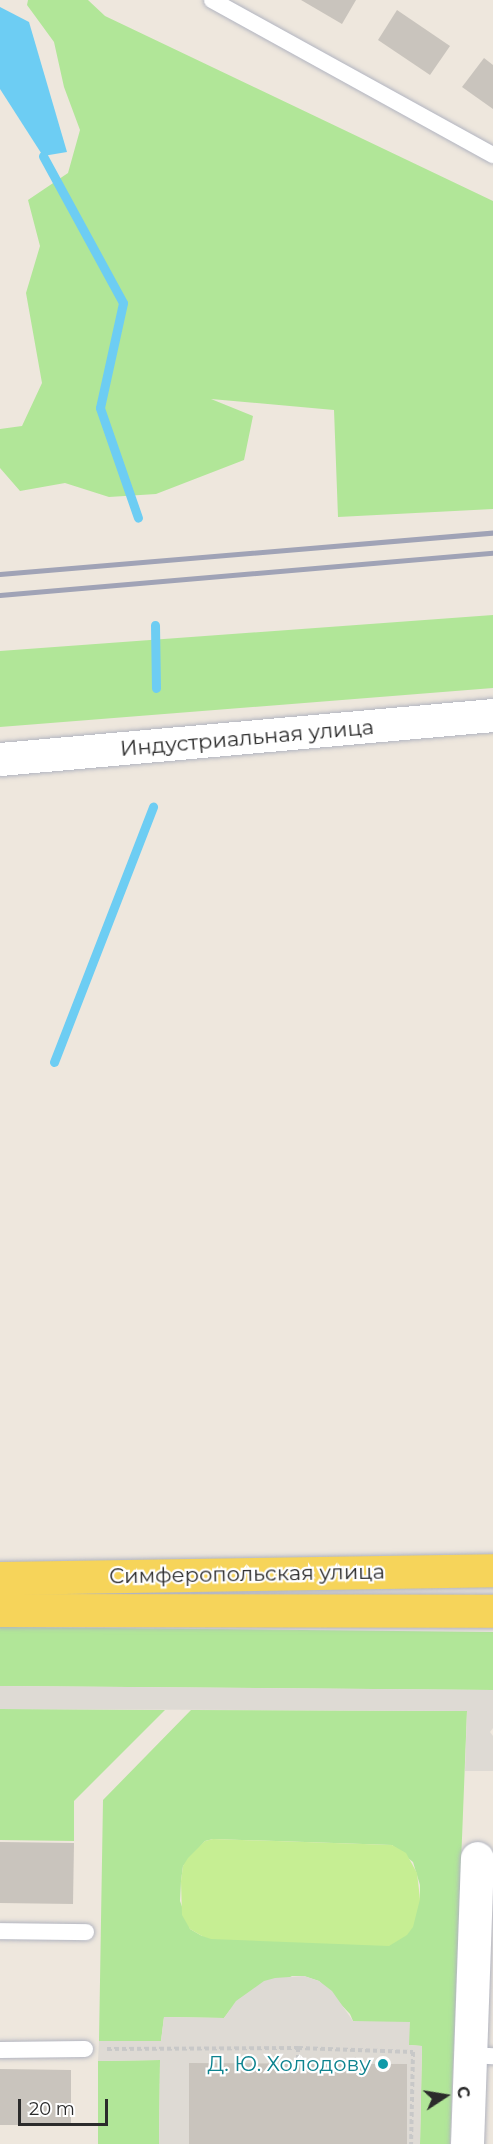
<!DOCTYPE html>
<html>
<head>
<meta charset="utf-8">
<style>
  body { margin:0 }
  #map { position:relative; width:493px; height:2144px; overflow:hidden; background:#eee7dd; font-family:Montserrat,sans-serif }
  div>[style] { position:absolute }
  .green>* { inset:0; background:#b1e698 }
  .pitch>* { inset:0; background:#c6ee93 }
  .plaza>* { inset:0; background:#dedad4 }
  .water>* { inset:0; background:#6dcdf3 }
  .stream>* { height:9px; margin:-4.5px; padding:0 4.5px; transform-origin:4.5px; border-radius:4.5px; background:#6dcdf3 }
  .building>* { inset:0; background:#c9c4bd }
  .path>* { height:4px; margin-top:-2px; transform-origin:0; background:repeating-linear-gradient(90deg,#c8c8c8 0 4.5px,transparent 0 7.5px) }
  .roads { filter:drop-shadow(0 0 2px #b1b4c0) drop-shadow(0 0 2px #b1b4c0) }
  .lane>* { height:16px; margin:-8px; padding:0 8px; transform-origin:8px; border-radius:8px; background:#fff }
  .street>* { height:33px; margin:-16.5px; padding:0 16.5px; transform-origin:16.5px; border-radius:16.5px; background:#fff }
  .secondary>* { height:33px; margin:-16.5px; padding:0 16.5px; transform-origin:16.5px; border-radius:16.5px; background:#fff }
  .primary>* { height:33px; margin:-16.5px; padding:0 16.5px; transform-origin:16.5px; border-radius:16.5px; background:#f6d45a }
  .rail>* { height:4.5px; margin:-2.25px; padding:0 2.25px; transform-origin:2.25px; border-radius:2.25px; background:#a0a3b6 }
  .dots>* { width:16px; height:16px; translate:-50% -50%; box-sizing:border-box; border:3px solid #fff; border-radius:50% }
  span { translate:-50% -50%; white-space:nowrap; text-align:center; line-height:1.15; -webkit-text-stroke:4.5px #fff; paint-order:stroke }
  .street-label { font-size:21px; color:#2b2b2b }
  .culture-label { font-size:21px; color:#0d838f }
  .right { translate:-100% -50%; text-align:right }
  .north { position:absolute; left:415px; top:2066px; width:60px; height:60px; -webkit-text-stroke:4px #fff; paint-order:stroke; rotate:78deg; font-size:16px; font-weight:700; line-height:24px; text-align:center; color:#2b2b2b }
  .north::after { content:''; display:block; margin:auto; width:21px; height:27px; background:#2b2b2b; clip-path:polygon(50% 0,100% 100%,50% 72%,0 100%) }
  .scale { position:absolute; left:18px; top:2099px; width:90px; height:27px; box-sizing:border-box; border:3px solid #2b2b2b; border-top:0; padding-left:8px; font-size:18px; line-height:21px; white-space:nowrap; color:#2b2b2b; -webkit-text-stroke:4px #fff; paint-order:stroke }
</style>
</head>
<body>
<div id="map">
  <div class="green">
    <i style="clip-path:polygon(28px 0,88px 0,105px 16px,493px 201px,493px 509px,338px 517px,334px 410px,211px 399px,253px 416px,244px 460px,156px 494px,109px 497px,65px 483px,20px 491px,0 468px,0 429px,22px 426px,42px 383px,26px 293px,40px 246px,28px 200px,68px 173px,80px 130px,64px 87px,54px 42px,27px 5px)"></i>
    <i style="clip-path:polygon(493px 615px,493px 688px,0 727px,0 651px)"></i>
    <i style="clip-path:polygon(0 1627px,493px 1632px,493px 1690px,0 1686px)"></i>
    <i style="clip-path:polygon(0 1709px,165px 1710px,74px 1801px,74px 1841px,0 1840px)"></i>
    <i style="clip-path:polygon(evenodd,191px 1710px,467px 1711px,450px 2144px,420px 2144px,422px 2046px,409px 2045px,353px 2021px,350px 2014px,319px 1981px,304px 1976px,292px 1976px,230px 2010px,224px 2018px,164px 2017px,161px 2041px,99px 2041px,103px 1800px,191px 1710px,213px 1839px,392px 1845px,413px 1862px,420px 1885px,420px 1899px,202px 1936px,190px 1929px,180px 1901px,181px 1881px,183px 1866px,205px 1841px,213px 1839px)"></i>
    <i style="clip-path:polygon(160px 2060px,159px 2144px,98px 2144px,98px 2061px)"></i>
  </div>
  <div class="pitch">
    <i style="clip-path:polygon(213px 1839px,392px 1845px,406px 1853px,417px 1873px,420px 1899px,413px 1927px,407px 1935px,389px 1946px,211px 1939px,202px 1936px,190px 1929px,182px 1915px,181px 1881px,183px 1866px,188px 1858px,205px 1841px)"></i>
  </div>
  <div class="plaza">
    <i style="clip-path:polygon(0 1686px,493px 1690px,493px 1728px,490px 1732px,493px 1736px,493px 1771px,465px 1771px,467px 1711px,0 1709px)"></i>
    <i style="clip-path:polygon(304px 1976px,319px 1981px,332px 1991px,353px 2021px,410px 2022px,409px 2045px,422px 2046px,420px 2144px,407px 2144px,407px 2064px,190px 2063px,189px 2144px,159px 2144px,160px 2060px,98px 2061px,99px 2041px,161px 2041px,164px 2017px,224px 2018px,236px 2001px,264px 1981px,275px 1978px)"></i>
  </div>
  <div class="water">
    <i style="clip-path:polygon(0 7px,29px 22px,67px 152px,43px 156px,0 89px)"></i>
  </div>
  <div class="stream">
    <i style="left:43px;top:156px;width:167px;rotate:61.4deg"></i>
    <i style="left:123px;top:303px;width:107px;rotate:102.4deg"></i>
    <i style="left:100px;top:408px;width:116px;rotate:70.9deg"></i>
    <i style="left:155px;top:625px;width:63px;rotate:89.1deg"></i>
    <i style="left:54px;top:1062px;width:274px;rotate:-68.8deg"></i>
  </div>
  <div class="building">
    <i style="clip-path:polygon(301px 0,356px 0,342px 24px)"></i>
    <i style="clip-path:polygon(397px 10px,450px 46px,430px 75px,378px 40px)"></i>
    <i style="clip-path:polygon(484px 58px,493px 65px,493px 109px,462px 87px)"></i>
    <i style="clip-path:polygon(0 1842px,74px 1843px,73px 1904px,0 1903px)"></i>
    <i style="clip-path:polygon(189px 2063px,407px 2064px,407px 2144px,189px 2144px)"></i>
    <i style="clip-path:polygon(0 2069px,71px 2070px,71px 2125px,0 2125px)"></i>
  </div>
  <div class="path">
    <i style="left:298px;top:2048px;width:115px;rotate:2deg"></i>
    <i style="left:413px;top:2052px;width:92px;rotate:91.2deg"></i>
    <i style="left:107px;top:2049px;width:191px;rotate:-0.3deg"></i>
    <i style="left:298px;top:2048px;width:16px;rotate:90deg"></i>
  </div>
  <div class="roads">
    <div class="lane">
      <i style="left:212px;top:0;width:321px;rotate:28.9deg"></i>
      <i style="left:0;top:1931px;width:86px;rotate:0.7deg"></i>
      <i style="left:0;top:2050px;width:85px;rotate:-0.7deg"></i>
      <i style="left:471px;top:2055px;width:22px;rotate:3deg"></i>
    </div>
    <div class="street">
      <i style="left:467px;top:2144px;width:286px;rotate:-88deg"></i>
    </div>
    <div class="secondary">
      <i style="left:0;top:759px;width:495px;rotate:-5.1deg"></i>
    </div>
    <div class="primary">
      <i style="left:0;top:1578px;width:493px;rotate:-0.9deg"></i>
      <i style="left:0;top:1610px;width:493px;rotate:0.1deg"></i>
    </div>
  </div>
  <div class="rail">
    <i style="left:0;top:574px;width:495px;rotate:-4.8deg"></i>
    <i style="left:0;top:595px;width:495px;rotate:-4.9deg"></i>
  </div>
  <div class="dots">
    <i style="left:383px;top:2064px;background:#0f9aa8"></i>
  </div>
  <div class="street-label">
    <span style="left:247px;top:738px;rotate:-5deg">Индустриальная улица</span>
    <span style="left:247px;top:1574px;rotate:-1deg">Симферопольская улица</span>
  </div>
  <div class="culture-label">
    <span class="right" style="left:371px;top:2064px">Д. Ю. Холодову</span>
  </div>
  <div class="north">С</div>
  <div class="scale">20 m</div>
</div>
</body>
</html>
